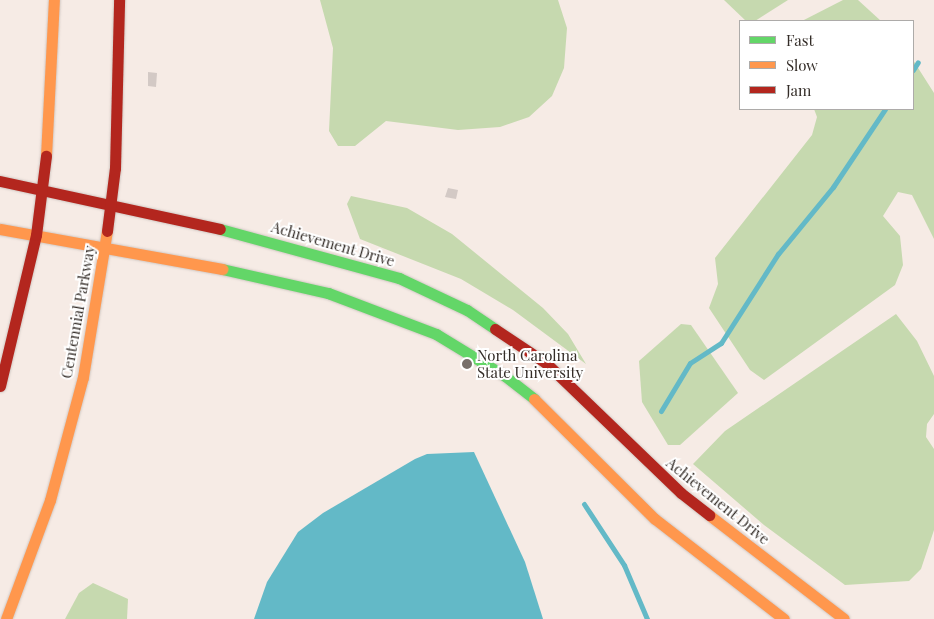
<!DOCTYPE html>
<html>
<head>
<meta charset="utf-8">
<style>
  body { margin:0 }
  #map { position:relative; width:934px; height:619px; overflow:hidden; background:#f6ebe5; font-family:"Playfair Display",serif }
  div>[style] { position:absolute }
  .forest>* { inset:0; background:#c6d9af }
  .water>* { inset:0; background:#63b9c7 }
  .stream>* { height:5px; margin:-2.5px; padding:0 2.5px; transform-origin:2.5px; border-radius:2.5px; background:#63b9c7 }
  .building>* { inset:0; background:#d3c9c5 }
  .roads { filter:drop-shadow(0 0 1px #d1c8c3) drop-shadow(0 0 1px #d1c8c3) }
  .fast>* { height:11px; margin:-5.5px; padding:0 5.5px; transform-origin:5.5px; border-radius:5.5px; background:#63d668 }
  .slow>* { height:11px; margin:-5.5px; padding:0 5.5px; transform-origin:5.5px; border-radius:5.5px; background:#ff974d }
  .jam>* { height:11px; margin:-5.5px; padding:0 5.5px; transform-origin:5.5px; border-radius:5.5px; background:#b3261e }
  .dots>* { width:14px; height:14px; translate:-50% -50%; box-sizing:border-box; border:2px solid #fff; border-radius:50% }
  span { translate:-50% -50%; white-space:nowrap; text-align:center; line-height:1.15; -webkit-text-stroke:4px #fff; paint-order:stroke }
  .street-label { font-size:15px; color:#332c27 }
  .poi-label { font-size:15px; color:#332c27 }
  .left { translate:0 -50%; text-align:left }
  .legend { position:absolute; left:739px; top:20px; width:175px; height:90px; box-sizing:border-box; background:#fff; border:1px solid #adaba9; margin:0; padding:6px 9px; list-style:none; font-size:15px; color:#332c27 }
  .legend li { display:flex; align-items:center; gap:10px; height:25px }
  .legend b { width:25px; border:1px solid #adaba9 }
</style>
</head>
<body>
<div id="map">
  <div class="forest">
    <i style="clip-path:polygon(320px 0,558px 0,567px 28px,564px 68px,552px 96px,529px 117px,500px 127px,458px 130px,386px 121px,355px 146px,338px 146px,329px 131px,333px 48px)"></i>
    <i style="clip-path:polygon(724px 0,788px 0,755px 21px,746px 21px)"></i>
    <i style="clip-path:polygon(843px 0,858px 0,881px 21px,802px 21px)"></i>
    <i style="clip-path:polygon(913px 60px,934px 93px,934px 239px,912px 195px,898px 192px,883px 216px,900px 236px,903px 265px,895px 285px,764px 380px,750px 370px,709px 308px,718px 284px,715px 258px,812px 135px,817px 117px,814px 109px,913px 109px)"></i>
    <i style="clip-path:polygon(351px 196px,407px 208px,452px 234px,543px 308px,568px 334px,586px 364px,513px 310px,461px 279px,360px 239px,347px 204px)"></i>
    <i style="clip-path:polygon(896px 314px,917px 341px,934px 376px,934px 414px,927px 424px,926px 437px,934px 449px,934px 530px,921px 569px,909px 581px,845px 585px,764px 525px,693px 464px,725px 431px)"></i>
    <i style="clip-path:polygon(681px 324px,691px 325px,738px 393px,680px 445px,668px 445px,642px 402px,639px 361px)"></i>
    <i style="clip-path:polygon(93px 583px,128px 599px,127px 619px,65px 619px,79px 593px)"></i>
  </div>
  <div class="water">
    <i style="clip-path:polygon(474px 452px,525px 562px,543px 619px,254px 619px,267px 582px,298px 532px,323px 513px,415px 459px,427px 454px)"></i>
  </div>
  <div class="stream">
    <i style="left:913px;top:70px;width:9px;rotate:-58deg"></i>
    <i style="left:661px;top:411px;width:56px;rotate:-58.9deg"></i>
    <i style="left:690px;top:363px;width:37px;rotate:-33deg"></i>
    <i style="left:721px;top:343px;width:106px;rotate:-57.4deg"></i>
    <i style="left:778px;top:254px;width:87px;rotate:-50.6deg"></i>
    <i style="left:833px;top:187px;width:94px;rotate:-56.3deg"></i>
    <i style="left:584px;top:504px;width:73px;rotate:56.7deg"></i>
    <i style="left:624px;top:565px;width:59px;rotate:66.9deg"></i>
  </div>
  <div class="building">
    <i style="clip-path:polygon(148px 72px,157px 73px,156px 87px,148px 86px)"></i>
    <i style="clip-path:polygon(448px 188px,458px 190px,456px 199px,445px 197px)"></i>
  </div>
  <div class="roads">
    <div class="fast">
      <i style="left:220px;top:229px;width:186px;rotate:15.3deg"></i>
      <i style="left:399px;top:278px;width:75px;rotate:25.2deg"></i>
      <i style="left:467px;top:310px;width:34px;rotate:34deg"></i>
      <i style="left:222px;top:269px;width:109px;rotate:12.8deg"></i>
      <i style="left:328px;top:293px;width:116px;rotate:20.8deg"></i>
      <i style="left:436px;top:334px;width:81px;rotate:31.3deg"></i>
      <i style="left:505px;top:376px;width:37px;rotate:38deg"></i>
    </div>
    <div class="slow">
      <i style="left:46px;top:156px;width:156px;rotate:-87.1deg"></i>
      <i style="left:0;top:229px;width:226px;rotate:10.2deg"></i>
      <i style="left:534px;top:399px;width:170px;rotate:44.8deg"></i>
      <i style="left:655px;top:519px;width:163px;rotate:37.8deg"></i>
      <i style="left:709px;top:515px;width:170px;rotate:37.6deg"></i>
      <i style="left:6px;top:619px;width:127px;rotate:-69.7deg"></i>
      <i style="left:50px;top:500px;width:127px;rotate:-75deg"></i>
      <i style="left:83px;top:377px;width:148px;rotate:-80.7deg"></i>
    </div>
    <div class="jam">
      <i style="left:0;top:181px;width:225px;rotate:12.3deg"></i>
      <i style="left:107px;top:231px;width:64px;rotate:-82.8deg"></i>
      <i style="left:115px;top:168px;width:168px;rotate:-88.6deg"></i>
      <i style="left:495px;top:329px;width:61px;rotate:33.7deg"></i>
      <i style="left:546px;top:363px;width:187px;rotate:43.9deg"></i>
      <i style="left:681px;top:493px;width:36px;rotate:38deg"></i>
      <i style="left:0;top:386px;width:155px;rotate:-76.6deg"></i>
      <i style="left:36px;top:235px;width:80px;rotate:-82.8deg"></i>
    </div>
  </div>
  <div class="dots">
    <i style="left:467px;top:364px;background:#776f6a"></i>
  </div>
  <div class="street-label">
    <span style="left:333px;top:244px;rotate:16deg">Achievement Drive</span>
    <span style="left:78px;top:312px;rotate:-80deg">Centennial Parkway</span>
    <span style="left:718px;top:501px;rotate:39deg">Achievement Drive</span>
  </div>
  <div class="poi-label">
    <span class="left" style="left:477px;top:364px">North Carolina<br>State University</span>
  </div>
  <ul class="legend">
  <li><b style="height:6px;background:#63d668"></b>Fast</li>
  <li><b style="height:6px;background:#ff974d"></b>Slow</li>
  <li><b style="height:6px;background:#b3261e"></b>Jam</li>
  </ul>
</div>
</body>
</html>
